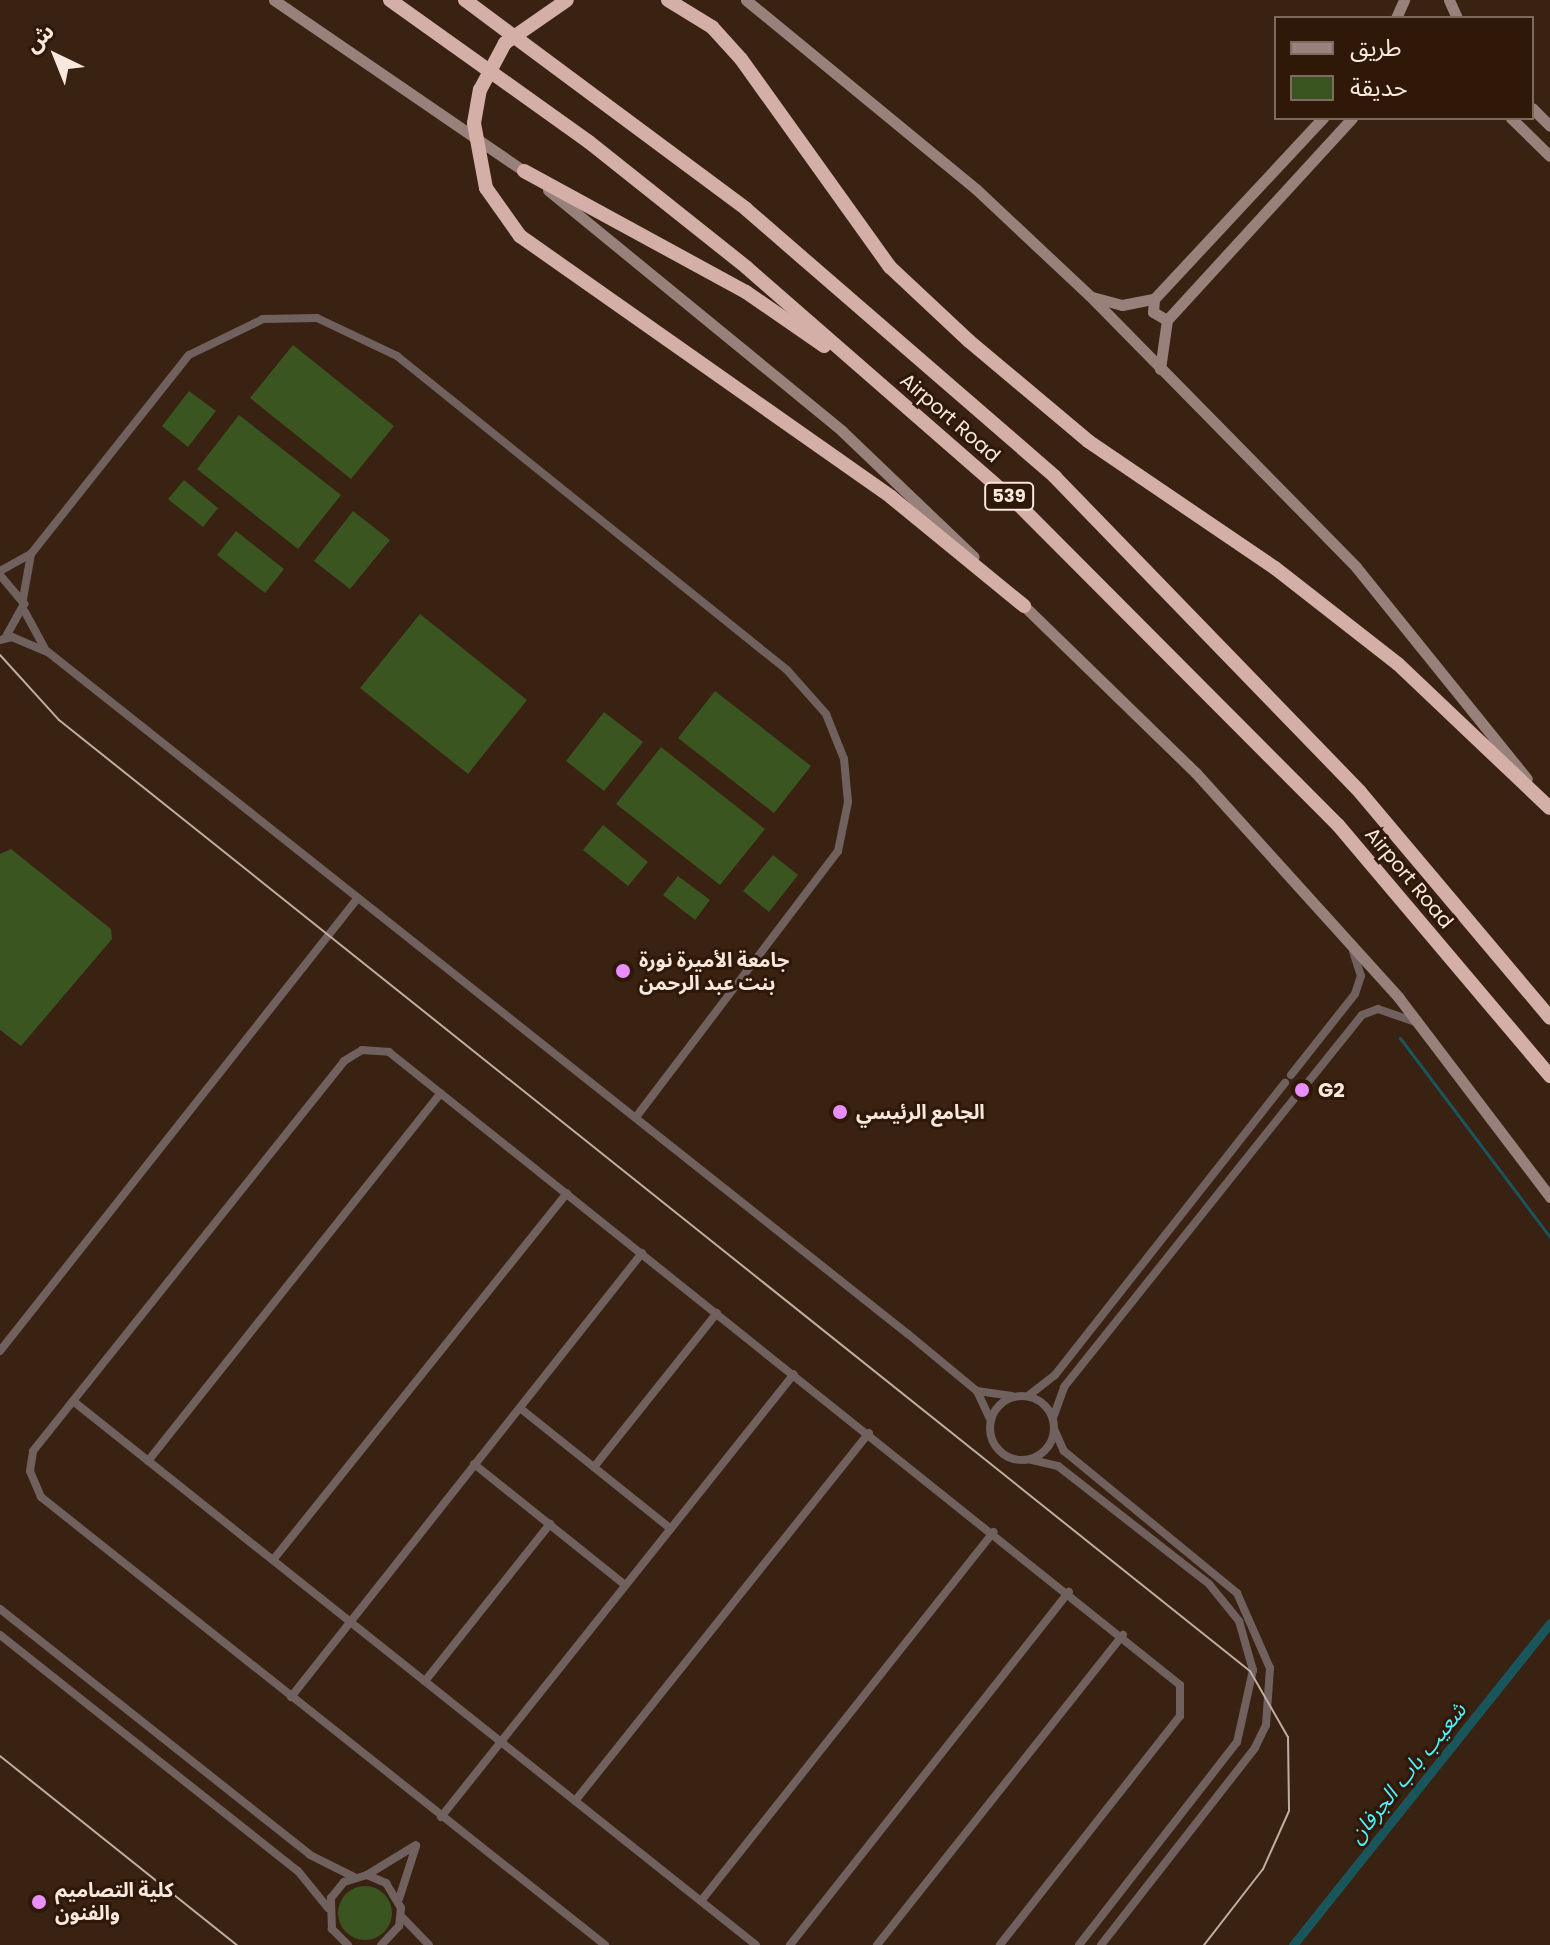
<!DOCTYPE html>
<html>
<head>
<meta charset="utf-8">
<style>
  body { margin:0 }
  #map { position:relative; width:1550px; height:1945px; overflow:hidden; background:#392212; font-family:Poppins,"Noto Sans Arabic",sans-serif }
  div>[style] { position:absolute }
  .green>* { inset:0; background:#3a551f }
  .round { border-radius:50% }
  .stream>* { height:3px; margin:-1.5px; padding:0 1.5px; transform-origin:1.5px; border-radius:1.5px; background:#19565c }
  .canal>* { height:9px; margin:-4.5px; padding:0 4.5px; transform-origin:4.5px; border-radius:4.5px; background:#19565c }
  .street>* { height:8px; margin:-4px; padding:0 4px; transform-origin:4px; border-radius:4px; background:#70615e }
  .street>.ring { margin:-4px; padding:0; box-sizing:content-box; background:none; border:8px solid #70615e; border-radius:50% }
  .secondary>* { height:11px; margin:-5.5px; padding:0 5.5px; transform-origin:5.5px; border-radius:5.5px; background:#98817b }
  .highway>* { height:14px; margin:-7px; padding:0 7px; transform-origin:7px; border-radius:7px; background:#d4afa7 }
  .tram>* { height:2px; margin:-1px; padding:0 1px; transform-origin:1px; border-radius:1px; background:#bfada2 }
  .highway-bridge>* { height:14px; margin:-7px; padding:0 7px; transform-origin:7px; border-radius:7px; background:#d4afa7 }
  .dots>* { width:22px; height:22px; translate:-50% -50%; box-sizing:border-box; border:4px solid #2f1808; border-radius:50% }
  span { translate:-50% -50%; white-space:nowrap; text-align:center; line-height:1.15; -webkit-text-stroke:6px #2f1808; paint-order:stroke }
  .shield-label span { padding:2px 6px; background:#2f1808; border:2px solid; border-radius:6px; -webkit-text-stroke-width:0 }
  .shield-label { font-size:18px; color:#f8e8de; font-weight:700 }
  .street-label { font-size:20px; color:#f8e8de }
  .poi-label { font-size:20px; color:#f8e8de; font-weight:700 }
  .left { translate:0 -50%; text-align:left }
  .water-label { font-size:22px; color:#4df1fe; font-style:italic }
  .legend { position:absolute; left:1274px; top:16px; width:260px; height:104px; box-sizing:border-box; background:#2f1808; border:2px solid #7f6b5e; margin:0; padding:10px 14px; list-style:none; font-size:24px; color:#f8e8de }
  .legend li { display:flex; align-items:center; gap:16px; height:40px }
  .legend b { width:40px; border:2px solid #7f6b5e }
  .north { position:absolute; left:16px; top:16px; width:80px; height:80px; -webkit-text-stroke:6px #2f1808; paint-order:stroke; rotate:317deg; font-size:22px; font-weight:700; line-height:32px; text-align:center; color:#f8e8de }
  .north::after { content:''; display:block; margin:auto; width:28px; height:36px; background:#f8e8de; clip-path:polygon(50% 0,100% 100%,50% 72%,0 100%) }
</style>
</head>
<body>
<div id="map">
  <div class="green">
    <i style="clip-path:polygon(293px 345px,394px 426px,351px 479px,250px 398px)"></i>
    <i style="clip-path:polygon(189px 391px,216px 411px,188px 447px,162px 426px)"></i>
    <i style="clip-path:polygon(239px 415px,341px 495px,298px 549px,197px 469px)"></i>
    <i style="clip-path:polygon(184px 480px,218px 508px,203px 527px,168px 499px)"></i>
    <i style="clip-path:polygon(353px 511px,390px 540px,350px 589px,314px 561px)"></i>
    <i style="clip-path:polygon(236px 531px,284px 569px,265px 593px,217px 555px)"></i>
    <i style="clip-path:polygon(420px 614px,527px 700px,468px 774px,360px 688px)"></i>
    <i style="clip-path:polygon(715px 691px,811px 766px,774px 813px,678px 738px)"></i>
    <i style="clip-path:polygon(604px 712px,643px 742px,604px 791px,566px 761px)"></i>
    <i style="clip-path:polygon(661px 747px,765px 829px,720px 885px,616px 804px)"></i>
    <i style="clip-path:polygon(603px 825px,648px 862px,628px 886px,583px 850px)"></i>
    <i style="clip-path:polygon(11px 849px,111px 929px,112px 939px,21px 1046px,0 1030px,0 854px)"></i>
    <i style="clip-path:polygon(773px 855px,798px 875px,769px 912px,743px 891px)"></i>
    <i style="clip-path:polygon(678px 876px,710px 900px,695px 920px,663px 895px)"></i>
    <i class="round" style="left:338px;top:1886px;width:54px;height:54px"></i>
  </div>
  <div class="stream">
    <i style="left:1400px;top:1038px;width:249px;rotate:53deg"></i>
  </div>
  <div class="canal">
    <i style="left:1293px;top:1945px;width:412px;rotate:-51.4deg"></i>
  </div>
  <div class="street">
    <i style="left:0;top:571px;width:35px;rotate:-29deg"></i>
    <i style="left:0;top:575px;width:38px;rotate:50deg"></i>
    <i style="left:24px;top:604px;width:38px;rotate:119deg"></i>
    <i style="left:23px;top:599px;width:46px;rotate:-79.9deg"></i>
    <i style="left:31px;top:554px;width:254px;rotate:-51.6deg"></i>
    <i style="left:189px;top:355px;width:82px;rotate:-25.9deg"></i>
    <i style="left:263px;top:319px;width:54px;rotate:-1.1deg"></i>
    <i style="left:317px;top:318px;width:89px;rotate:25.4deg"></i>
    <i style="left:397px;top:356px;width:501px;rotate:38.84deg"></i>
    <i style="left:787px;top:670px;width:59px;rotate:48.4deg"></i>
    <i style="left:826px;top:714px;width:48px;rotate:68.2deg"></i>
    <i style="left:844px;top:759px;width:43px;rotate:84.7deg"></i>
    <i style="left:848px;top:802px;width:50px;rotate:101.5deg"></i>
    <i style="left:838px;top:851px;width:334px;rotate:127.2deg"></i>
    <i style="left:25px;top:612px;width:42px;rotate:61.6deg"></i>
    <i style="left:0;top:640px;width:12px;rotate:-14deg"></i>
    <i style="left:12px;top:637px;width:39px;rotate:23deg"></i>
    <i style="left:48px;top:652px;width:1098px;rotate:38.42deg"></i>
    <i style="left:908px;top:1334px;width:89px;rotate:39.6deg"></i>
    <i style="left:977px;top:1391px;width:31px;rotate:65deg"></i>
    <i style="left:1291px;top:1075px;width:103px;rotate:-51.7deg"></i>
    <i style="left:1355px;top:994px;width:19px;rotate:-72deg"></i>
    <i style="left:1361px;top:976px;width:25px;rotate:-108deg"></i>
    <i style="left:1305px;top:1086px;width:91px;rotate:-51.2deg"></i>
    <i style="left:1362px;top:1015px;width:17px;rotate:-21deg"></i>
    <i style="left:1378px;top:1009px;width:39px;rotate:19deg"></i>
    <i style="left:0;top:1351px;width:576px;rotate:-51.7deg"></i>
    <i style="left:977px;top:1391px;width:35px;rotate:8deg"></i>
    <i class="ring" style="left:990px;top:1396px;width:56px;height:56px"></i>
    <i style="left:1028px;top:1396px;width:34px;rotate:-38deg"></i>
    <i style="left:1055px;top:1375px;width:372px;rotate:-51.8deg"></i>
    <i style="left:73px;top:1401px;width:873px;rotate:38.54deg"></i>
    <i style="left:520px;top:1408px;width:193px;rotate:38.7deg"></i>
    <i style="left:1053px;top:1418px;width:33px;rotate:-70deg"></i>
    <i style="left:1064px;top:1387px;width:375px;rotate:-51.4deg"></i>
    <i style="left:1054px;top:1429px;width:24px;rotate:66deg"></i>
    <i style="left:1064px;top:1451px;width:224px;rotate:39.4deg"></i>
    <i style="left:1237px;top:1593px;width:82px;rotate:66.3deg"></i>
    <i style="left:1270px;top:1668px;width:57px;rotate:94deg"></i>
    <i style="left:1266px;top:1725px;width:25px;rotate:116deg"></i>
    <i style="left:1255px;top:1748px;width:250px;rotate:128deg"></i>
    <i style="left:1032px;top:1460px;width:27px;rotate:13deg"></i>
    <i style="left:1058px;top:1466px;width:192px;rotate:38deg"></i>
    <i style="left:1209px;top:1584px;width:48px;rotate:51deg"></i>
    <i style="left:1239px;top:1621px;width:51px;rotate:74.1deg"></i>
    <i style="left:1253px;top:1670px;width:74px;rotate:102.5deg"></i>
    <i style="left:1237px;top:1742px;width:257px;rotate:127.9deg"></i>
    <i style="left:148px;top:1461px;width:470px;rotate:-51.5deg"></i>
    <i style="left:474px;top:1464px;width:193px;rotate:38.7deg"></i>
    <i style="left:594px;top:1467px;width:197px;rotate:-51.4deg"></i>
    <i style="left:273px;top:1560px;width:470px;rotate:-51.3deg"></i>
    <i style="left:0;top:1609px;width:396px;rotate:38.4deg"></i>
    <i style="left:310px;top:1855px;width:49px;rotate:26.6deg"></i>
    <i style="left:0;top:1635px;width:380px;rotate:38.4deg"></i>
    <i style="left:298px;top:1871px;width:48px;rotate:51deg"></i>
    <i style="left:425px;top:1681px;width:201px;rotate:-51.5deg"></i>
    <i style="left:291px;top:1697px;width:566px;rotate:-51.67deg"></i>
    <i style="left:575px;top:1801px;width:471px;rotate:-51.4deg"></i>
    <i style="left:441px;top:1817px;width:566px;rotate:-51.45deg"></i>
    <i style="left:367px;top:1875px;width:57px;rotate:-31.5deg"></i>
    <i style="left:399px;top:1899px;width:56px;rotate:-72.2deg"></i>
    <i style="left:701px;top:1901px;width:471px;rotate:-51.6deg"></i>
    <i style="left:401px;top:1916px;width:40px;rotate:46deg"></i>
    <i style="left:348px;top:1945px;width:23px;rotate:-135deg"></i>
    <i style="left:332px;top:1929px;width:31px;rotate:-92deg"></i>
    <i style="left:331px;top:1898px;width:21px;rotate:-51deg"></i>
    <i style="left:344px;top:1882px;width:24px;rotate:-17deg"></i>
    <i style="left:367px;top:1875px;width:21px;rotate:23deg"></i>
    <i style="left:386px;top:1883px;width:29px;rotate:59deg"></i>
    <i style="left:401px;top:1908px;width:18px;rotate:96deg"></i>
    <i style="left:399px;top:1926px;width:26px;rotate:133deg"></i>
    <i style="left:605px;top:1945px;width:720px;rotate:-141.54deg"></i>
    <i style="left:41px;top:1497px;width:28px;rotate:-113deg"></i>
    <i style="left:30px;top:1471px;width:20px;rotate:-81deg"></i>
    <i style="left:33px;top:1451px;width:499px;rotate:-51.4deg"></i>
    <i style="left:344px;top:1061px;width:21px;rotate:-31deg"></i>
    <i style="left:362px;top:1050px;width:27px;rotate:4deg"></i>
    <i style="left:389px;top:1052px;width:1013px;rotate:38.67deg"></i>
    <i style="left:1180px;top:1685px;width:31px;rotate:90deg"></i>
    <i style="left:1180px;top:1716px;width:291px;rotate:128.2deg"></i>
    <i style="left:790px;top:1945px;width:450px;rotate:-51.7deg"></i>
    <i style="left:877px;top:1945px;width:396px;rotate:-51.6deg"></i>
  </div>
  <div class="secondary">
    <i style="left:274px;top:0;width:308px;rotate:34.4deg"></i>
    <i style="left:746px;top:0;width:298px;rotate:39.4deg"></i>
    <i style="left:976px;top:189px;width:156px;rotate:43.2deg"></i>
    <i style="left:1090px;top:296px;width:380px;rotate:45.5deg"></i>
    <i style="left:1356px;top:567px;width:272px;rotate:51.1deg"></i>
    <i style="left:1449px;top:0;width:20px;rotate:66deg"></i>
    <i style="left:1396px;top:18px;width:20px;rotate:-66deg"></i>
    <i style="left:1532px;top:108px;width:25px;rotate:45deg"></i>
    <i style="left:1511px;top:118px;width:54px;rotate:44.3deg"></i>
    <i style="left:548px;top:190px;width:380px;rotate:39.3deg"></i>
    <i style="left:842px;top:431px;width:182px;rotate:43.7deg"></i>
    <i style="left:1092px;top:297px;width:31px;rotate:15deg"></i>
    <i style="left:1122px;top:305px;width:33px;rotate:-11deg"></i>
    <i style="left:1154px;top:299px;width:248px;rotate:-47deg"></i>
    <i style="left:1154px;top:299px;width:13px;rotate:94deg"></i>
    <i style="left:1153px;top:312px;width:16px;rotate:30deg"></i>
    <i style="left:1160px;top:369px;width:49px;rotate:-81.9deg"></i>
    <i style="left:1167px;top:320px;width:274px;rotate:-47.5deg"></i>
    <i style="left:1020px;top:602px;width:244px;rotate:44.2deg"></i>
    <i style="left:1195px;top:772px;width:304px;rotate:47.9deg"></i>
    <i style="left:1399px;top:998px;width:250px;rotate:52.8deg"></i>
  </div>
  <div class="highway">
    <i style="left:390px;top:0;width:244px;rotate:35.5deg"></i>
    <i style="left:589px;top:142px;width:201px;rotate:38.5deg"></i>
    <i style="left:746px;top:267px;width:362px;rotate:41.1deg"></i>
    <i style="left:1019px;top:505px;width:452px;rotate:45.1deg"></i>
    <i style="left:1338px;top:825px;width:329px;rotate:49.8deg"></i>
    <i style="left:465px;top:0;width:350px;rotate:36.6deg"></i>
    <i style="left:746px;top:209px;width:409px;rotate:40.9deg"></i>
    <i style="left:1055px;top:477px;width:438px;rotate:45.9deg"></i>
    <i style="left:1360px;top:792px;width:295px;rotate:49.9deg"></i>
    <i style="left:668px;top:0;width:52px;rotate:31.5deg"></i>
    <i style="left:712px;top:27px;width:43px;rotate:47.8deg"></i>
    <i style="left:741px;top:59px;width:256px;rotate:54.4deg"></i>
    <i style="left:890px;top:267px;width:108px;rotate:43.1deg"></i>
    <i style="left:969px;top:341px;width:155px;rotate:40deg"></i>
    <i style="left:1088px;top:441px;width:226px;rotate:34.2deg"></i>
    <i style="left:1275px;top:568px;width:156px;rotate:38deg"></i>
    <i style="left:1398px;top:664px;width:209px;rotate:43.5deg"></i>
    <i style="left:524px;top:171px;width:253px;rotate:28.6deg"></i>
    <i style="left:746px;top:292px;width:95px;rotate:34.7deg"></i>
    <i style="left:486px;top:188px;width:59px;rotate:54.7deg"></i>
    <i style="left:520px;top:236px;width:454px;rotate:35.1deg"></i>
    <i style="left:891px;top:497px;width:172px;rotate:39.3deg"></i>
  </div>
  <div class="tram">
    <i style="left:0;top:655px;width:88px;rotate:47.8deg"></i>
    <i style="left:59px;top:720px;width:1524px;rotate:38.61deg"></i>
    <i style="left:1250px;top:1671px;width:76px;rotate:60.1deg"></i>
    <i style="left:1288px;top:1737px;width:74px;rotate:89.2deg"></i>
    <i style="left:1289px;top:1811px;width:64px;rotate:114.1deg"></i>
    <i style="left:1263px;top:1869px;width:96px;rotate:127.8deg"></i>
    <i style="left:0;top:1756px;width:303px;rotate:38.6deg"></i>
  </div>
  <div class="highway-bridge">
    <i style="left:486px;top:188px;width:66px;rotate:-100.5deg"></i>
    <i style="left:474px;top:123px;width:34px;rotate:-80deg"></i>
    <i style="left:480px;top:90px;width:53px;rotate:-62deg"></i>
    <i style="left:505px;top:43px;width:75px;rotate:-34.7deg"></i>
  </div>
  <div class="dots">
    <i style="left:623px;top:971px;background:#e88eff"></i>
    <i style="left:1302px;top:1090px;background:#e88eff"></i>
    <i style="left:840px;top:1112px;background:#e88eff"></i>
    <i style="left:39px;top:1902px;background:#e88eff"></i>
  </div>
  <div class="shield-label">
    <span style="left:1009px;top:496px">539</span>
  </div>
  <div class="street-label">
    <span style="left:950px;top:418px;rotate:41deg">Airport Road</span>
    <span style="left:1409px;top:878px;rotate:50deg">Airport Road</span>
  </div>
  <div class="poi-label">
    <span class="left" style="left:639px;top:972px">جامعة الأميرة نورة<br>بنت عبد الرحمن</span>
    <span class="left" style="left:1318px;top:1090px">G2</span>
    <span class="left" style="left:856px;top:1112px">الجامع الرئيسي</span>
    <span class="left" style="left:55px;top:1902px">كلية التصاميم<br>والفنون</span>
  </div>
  <div class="water-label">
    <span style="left:1407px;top:1773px;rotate:-51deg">شعيب باب الجرفان</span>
  </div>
  <ul class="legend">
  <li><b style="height:10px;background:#98817b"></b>طريق</li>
  <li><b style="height:22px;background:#3a551f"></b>حديقة</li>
  </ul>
  <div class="north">ش</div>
</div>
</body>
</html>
